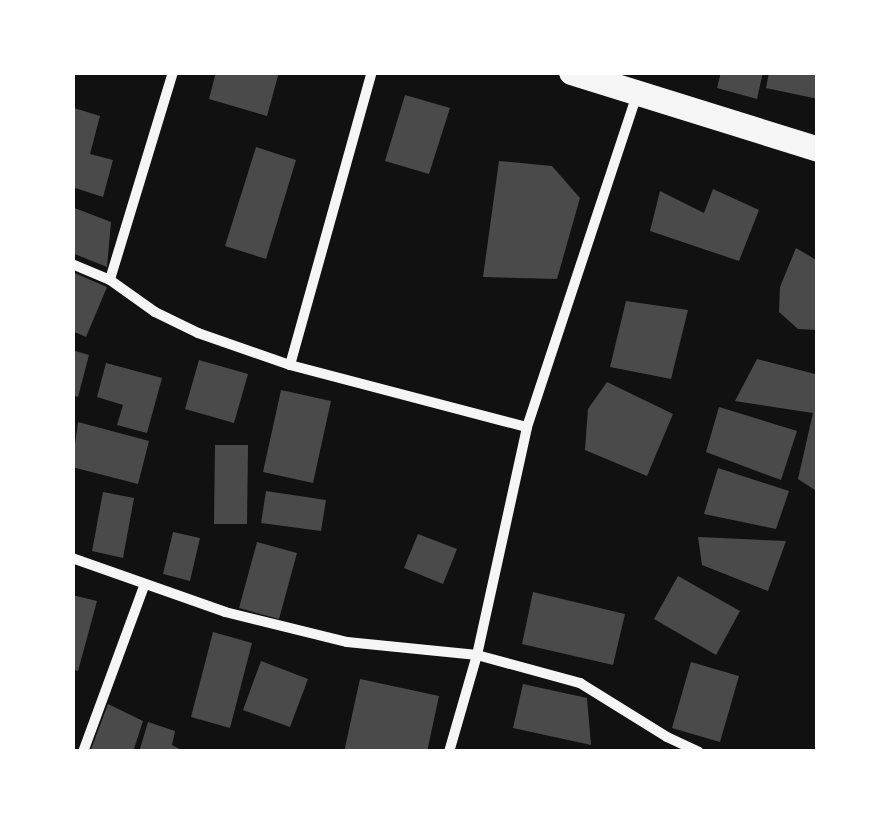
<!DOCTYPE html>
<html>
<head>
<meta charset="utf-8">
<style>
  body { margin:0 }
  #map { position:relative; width:890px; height:824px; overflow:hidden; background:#111; font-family:"Roboto Condensed",sans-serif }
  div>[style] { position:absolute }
  .building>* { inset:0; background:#4a4a4a }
  .minor>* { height:10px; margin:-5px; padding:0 5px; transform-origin:5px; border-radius:5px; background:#f5f5f5 }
  .trunk>* { height:25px; margin:-12.5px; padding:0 12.5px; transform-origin:12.5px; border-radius:12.5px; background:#f5f5f5 }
  span { translate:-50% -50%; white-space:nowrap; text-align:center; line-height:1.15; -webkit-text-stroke:10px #fff; paint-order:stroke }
  .frame { position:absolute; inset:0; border:75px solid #fff; pointer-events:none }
</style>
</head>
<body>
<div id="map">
  <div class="building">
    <i style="clip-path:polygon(216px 72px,279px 72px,267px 116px,209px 99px)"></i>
    <i style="clip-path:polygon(721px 72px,763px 72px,757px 99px,717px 88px)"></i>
    <i style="clip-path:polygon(769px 72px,818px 72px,818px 99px,766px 88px)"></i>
    <i style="clip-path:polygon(405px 95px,450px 108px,429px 174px,385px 161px)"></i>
    <i style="clip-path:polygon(74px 108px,100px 116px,90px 154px,113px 160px,103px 197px,72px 187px)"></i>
    <i style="clip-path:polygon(256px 147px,296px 160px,266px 259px,225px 246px)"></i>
    <i style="clip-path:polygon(499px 161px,552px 166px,580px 198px,557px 279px,483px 277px)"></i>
    <i style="clip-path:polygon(713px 189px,759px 210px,739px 261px,650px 231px,660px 191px,704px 213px)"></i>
    <i style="clip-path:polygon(72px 207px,111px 222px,107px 267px,72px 253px)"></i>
    <i style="clip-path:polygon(796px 248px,818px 261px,818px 330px,798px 329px,779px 312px,780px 287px)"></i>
    <i style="clip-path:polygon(72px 272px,107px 287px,86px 337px,72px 331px)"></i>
    <i style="clip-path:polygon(626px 301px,688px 310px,671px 379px,610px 367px)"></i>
    <i style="clip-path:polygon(72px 350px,89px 355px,78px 397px,72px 395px)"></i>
    <i style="clip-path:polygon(757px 359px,815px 374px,818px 492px,798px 479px,813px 413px,735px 401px)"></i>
    <i style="clip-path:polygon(199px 360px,248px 374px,234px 423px,185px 409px)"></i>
    <i style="clip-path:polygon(106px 363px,162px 378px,147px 433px,117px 425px,123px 405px,97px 397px)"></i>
    <i style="clip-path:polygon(607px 382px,673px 414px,647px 476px,585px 450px,588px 409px)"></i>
    <i style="clip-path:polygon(281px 390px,331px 401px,313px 483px,263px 472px)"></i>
    <i style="clip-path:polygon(719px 407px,797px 431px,781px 480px,706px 452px)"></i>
    <i style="clip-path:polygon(78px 422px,149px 441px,138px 484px,72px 467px)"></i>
    <i style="clip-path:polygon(215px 445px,248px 445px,247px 524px,214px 524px)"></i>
    <i style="clip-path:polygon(718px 468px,789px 491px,776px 529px,704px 514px)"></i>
    <i style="clip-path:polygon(266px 491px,326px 500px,321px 531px,261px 523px)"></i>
    <i style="clip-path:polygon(103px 492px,134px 498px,123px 558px,92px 551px)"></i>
    <i style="clip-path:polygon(173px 532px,200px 538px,190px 581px,163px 574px)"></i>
    <i style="clip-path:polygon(418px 534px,457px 549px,443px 584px,404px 568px)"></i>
    <i style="clip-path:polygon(698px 537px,786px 541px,768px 591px,702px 565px)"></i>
    <i style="clip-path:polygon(257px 542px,297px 553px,279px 619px,239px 608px)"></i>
    <i style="clip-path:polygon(678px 576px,740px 611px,716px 655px,654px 619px)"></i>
    <i style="clip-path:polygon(533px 592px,625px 614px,613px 665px,522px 644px)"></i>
    <i style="clip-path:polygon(72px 595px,97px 601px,78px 671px,72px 669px)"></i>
    <i style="clip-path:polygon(213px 632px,252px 643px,230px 728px,191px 717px)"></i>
    <i style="clip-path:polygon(261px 661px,308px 679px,290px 727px,243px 710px)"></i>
    <i style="clip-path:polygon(691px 662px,739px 676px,720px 742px,672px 728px)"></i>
    <i style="clip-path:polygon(360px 679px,439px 696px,427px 752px,344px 752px)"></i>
    <i style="clip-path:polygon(523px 684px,587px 698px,591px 745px,513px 728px)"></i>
    <i style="clip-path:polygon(108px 704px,143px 721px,133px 752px,90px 752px)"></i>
    <i style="clip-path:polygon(148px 722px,175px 731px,172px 745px,185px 752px,139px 752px)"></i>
  </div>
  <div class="minor">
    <i style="left:173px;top:72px;width:217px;rotate:106.9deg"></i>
    <i style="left:110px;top:280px;width:55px;rotate:35.4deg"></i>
    <i style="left:155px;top:312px;width:48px;rotate:26deg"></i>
    <i style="left:198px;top:333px;width:97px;rotate:19.2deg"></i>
    <i style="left:290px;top:365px;width:245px;rotate:14.7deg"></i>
    <i style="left:72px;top:264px;width:41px;rotate:22.8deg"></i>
    <i style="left:290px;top:365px;width:304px;rotate:-74.4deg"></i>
    <i style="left:72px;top:558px;width:162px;rotate:19.4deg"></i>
    <i style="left:225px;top:612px;width:126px;rotate:13.8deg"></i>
    <i style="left:347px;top:642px;width:131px;rotate:5.7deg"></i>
    <i style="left:477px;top:655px;width:107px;rotate:15.2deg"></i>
    <i style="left:580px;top:683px;width:102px;rotate:31.8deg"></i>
    <i style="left:667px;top:737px;width:35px;rotate:25deg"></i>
    <i style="left:83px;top:752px;width:177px;rotate:-69.8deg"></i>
    <i style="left:449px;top:752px;width:101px;rotate:-73.9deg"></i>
    <i style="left:477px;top:655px;width:233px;rotate:-77.6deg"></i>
    <i style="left:527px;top:427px;width:350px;rotate:-71.7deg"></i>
  </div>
  <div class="trunk">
    <i style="left:571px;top:72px;width:259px;rotate:17.3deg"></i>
  </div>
  <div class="frame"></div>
</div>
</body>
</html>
